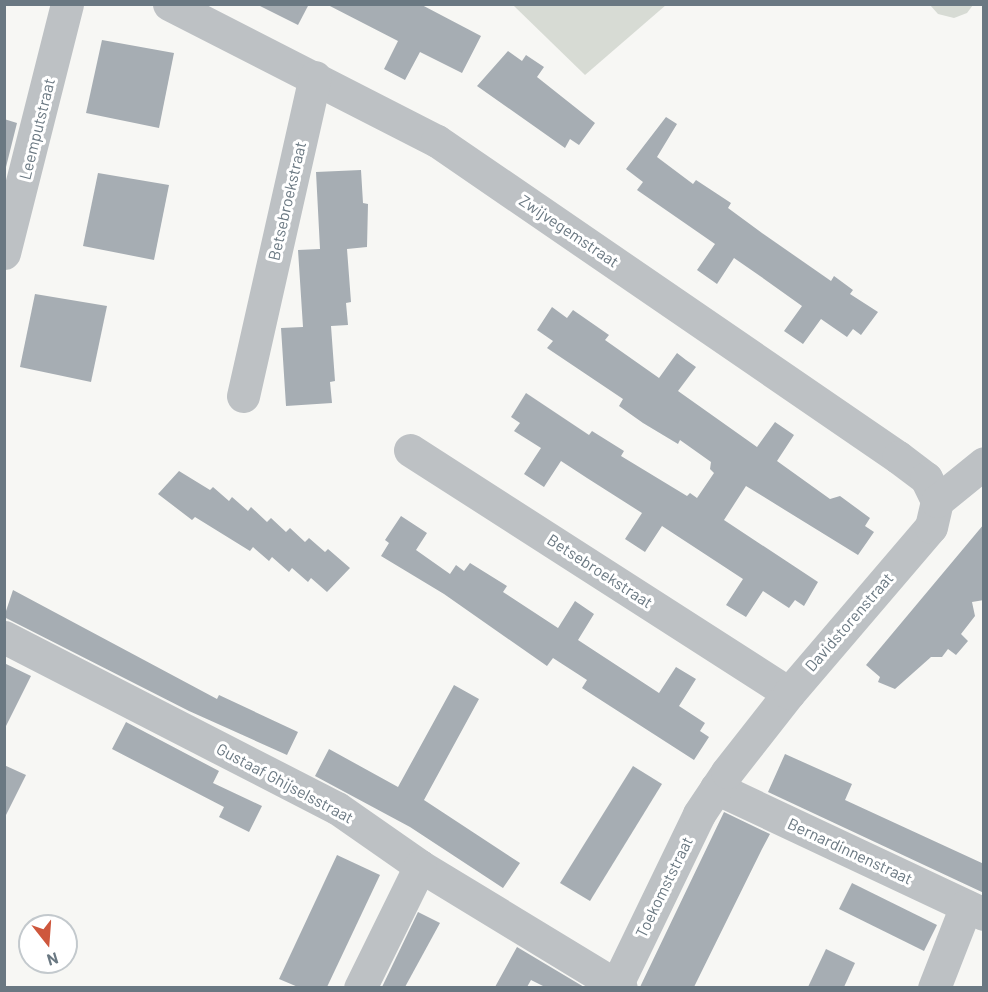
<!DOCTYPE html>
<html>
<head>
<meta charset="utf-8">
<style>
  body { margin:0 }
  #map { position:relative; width:988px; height:992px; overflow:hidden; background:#f7f7f4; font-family:Barlow,sans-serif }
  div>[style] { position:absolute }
  .green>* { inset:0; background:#d7dbd4 }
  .building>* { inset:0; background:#a6adb3 }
  .minor>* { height:33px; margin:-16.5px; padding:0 16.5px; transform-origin:16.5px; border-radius:16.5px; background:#bdc1c4 }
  span { translate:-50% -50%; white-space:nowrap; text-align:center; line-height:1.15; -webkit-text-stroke:6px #fff; paint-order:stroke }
  .street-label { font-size:16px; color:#6a7882 }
  .frame { position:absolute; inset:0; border:6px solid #6a7882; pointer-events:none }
  .north { position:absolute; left:18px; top:914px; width:60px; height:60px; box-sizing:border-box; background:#fff; border:2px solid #c3c9cd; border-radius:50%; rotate:163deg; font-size:16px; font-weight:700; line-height:24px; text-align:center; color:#6a7882 }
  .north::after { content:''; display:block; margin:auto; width:21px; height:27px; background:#ce573d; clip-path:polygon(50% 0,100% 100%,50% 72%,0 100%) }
</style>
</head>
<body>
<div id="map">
  <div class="green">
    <i style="clip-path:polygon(513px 5px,666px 5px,585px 75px)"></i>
    <i style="clip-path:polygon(930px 5px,973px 5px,967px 13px,954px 18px,938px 14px)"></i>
  </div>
  <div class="building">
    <i style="clip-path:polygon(256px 4px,309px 4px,298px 25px)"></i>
    <i style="clip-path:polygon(326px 4px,420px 4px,481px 36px,462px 73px,420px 52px,405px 80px,384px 69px,398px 41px)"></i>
    <i style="clip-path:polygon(102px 40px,174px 53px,159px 128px,86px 113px)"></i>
    <i style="clip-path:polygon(508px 51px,522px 61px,526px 55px,544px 67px,537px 77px,595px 123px,579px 145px,570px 139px,565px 148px,477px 86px)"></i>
    <i style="clip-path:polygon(666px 117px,677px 124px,657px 157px,693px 184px,696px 180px,731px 203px,728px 208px,762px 233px,831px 281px,834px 276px,853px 290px,850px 294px,878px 312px,861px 335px,853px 329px,847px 337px,821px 319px,803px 344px,784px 331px,802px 306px,760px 276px,734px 258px,717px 284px,697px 270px,715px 244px,637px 190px,643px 182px,626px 169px)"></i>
    <i style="clip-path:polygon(4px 119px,17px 123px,4px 175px)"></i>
    <i style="clip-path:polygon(361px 170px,363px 203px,368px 204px,367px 247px,347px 249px,351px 302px,346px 303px,348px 325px,331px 326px,335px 381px,330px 382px,332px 403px,286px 406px,281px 328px,303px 327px,298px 250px,320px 249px,316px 172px)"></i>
    <i style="clip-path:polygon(98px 173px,169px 185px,154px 260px,83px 246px)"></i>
    <i style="clip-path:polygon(35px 294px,107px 306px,91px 382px,20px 367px)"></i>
    <i style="clip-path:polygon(552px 307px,567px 318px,573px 310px,609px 335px,605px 340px,659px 378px,677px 353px,686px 360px,696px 367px,678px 391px,757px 447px,775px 422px,794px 435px,777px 461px,830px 499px,840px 496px,870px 518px,865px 526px,874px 532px,858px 555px,746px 486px,724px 520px,818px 582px,804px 606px,795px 600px,789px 608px,763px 591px,746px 617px,726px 605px,743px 579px,662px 526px,645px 552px,625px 539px,642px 513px,587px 478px,561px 461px,544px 487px,524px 474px,541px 448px,514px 431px,520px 423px,511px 417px,526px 393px,589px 435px,592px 431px,624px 451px,621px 456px,687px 496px,690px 493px,697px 498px,714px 473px,710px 469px,711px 462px,680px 440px,678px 444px,643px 423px,619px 406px,623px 399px,547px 348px,553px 341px,537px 330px)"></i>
    <i style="clip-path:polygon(179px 471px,210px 490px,213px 487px,229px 501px,232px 497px,248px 511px,251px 507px,267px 522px,271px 518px,286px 532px,290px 528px,305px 542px,309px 538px,325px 552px,328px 549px,350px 568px,327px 592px,311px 578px,308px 582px,292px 568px,289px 572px,272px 557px,269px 561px,253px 547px,250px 551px,195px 517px,192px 520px,158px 494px)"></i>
    <i style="clip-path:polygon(401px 516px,427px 533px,416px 550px,450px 574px,456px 565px,464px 571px,470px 563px,507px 586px,503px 592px,558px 628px,575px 601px,594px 614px,578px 640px,659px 693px,676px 667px,696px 679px,679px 706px,705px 723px,700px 731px,709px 737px,694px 760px,582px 688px,587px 680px,553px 658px,547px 666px,444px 594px,381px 556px,389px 543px,385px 540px)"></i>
    <i style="clip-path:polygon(984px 524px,984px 600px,972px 602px,975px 616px,961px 634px,968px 641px,956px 655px,948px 649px,942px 657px,931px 657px,895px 689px,878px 682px,880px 677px,866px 665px)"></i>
    <i style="clip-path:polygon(13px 590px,217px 699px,219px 695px,298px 732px,287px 755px,189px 711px,4px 617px)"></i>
    <i style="clip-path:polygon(4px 663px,31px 676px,4px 730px)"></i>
    <i style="clip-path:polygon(454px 685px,479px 699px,424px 800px,520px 863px,503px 888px,410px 827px,315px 776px,329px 749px,398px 787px)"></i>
    <i style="clip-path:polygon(126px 722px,219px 771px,213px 783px,262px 806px,249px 832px,219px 817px,224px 807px,112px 749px)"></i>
    <i style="clip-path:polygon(785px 754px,852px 784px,845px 800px,984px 864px,984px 893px,768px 792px)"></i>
    <i style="clip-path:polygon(4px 765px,26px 775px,4px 819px)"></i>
    <i style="clip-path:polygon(633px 766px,662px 784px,590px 901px,560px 883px)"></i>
    <i style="clip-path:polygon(724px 812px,770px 834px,762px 849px,694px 987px,640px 987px)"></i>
    <i style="clip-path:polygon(337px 855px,380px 875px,327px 987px,298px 987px,279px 979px)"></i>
    <i style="clip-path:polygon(852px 883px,937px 925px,924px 951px,839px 909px)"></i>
    <i style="clip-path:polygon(418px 912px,440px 923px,405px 987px,382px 987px)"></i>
    <i style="clip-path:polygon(517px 947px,584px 987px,545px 987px,531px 980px,527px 987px,495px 987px)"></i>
    <i style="clip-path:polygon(826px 949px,855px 963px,844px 987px,808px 987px)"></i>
  </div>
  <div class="minor">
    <i style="left:169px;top:4px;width:301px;rotate:27.1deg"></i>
    <i style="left:437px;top:141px;width:559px;rotate:34.43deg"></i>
    <i style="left:898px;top:457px;width:35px;rotate:37deg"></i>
    <i style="left:926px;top:478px;width:25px;rotate:64deg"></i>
    <i style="left:4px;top:253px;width:257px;rotate:-75.8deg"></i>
    <i style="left:243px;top:396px;width:327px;rotate:-77.3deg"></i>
    <i style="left:410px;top:450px;width:450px;rotate:32.7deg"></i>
    <i style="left:4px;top:637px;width:374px;rotate:27.2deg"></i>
    <i style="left:337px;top:808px;width:101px;rotate:34.9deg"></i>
    <i style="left:420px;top:866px;width:235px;rotate:31.3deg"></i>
    <i style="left:716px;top:788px;width:296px;rotate:25.2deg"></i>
    <i style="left:360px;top:988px;width:136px;rotate:-63.8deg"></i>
    <i style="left:615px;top:988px;width:193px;rotate:-64.2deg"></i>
    <i style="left:699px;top:814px;width:50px;rotate:-56.3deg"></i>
    <i style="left:727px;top:772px;width:100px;rotate:-51.9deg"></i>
    <i style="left:789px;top:693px;width:218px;rotate:-49.5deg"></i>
    <i style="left:931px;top:527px;width:27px;rotate:-77deg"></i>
    <i style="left:937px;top:501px;width:60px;rotate:-39deg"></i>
    <i style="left:934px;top:988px;width:88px;rotate:-68.7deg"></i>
  </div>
  <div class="street-label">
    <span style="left:37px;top:129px;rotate:-76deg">Leemputstraat</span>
    <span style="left:287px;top:201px;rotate:-77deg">Betsebroekstraat</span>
    <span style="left:569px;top:231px;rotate:34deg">Zwijvegemstraat</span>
    <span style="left:600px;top:571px;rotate:33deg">Betsebroekstraat</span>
    <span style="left:849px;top:622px;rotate:-49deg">Davidstorenstraat</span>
    <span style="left:285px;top:783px;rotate:28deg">Gustaaf Ghijselsstraat</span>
    <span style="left:850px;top:851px;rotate:25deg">Bernardinnenstraat</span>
    <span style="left:664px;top:887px;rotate:-64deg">Toekomststraat</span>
  </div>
  <div class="frame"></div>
  <div class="north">N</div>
</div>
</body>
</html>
